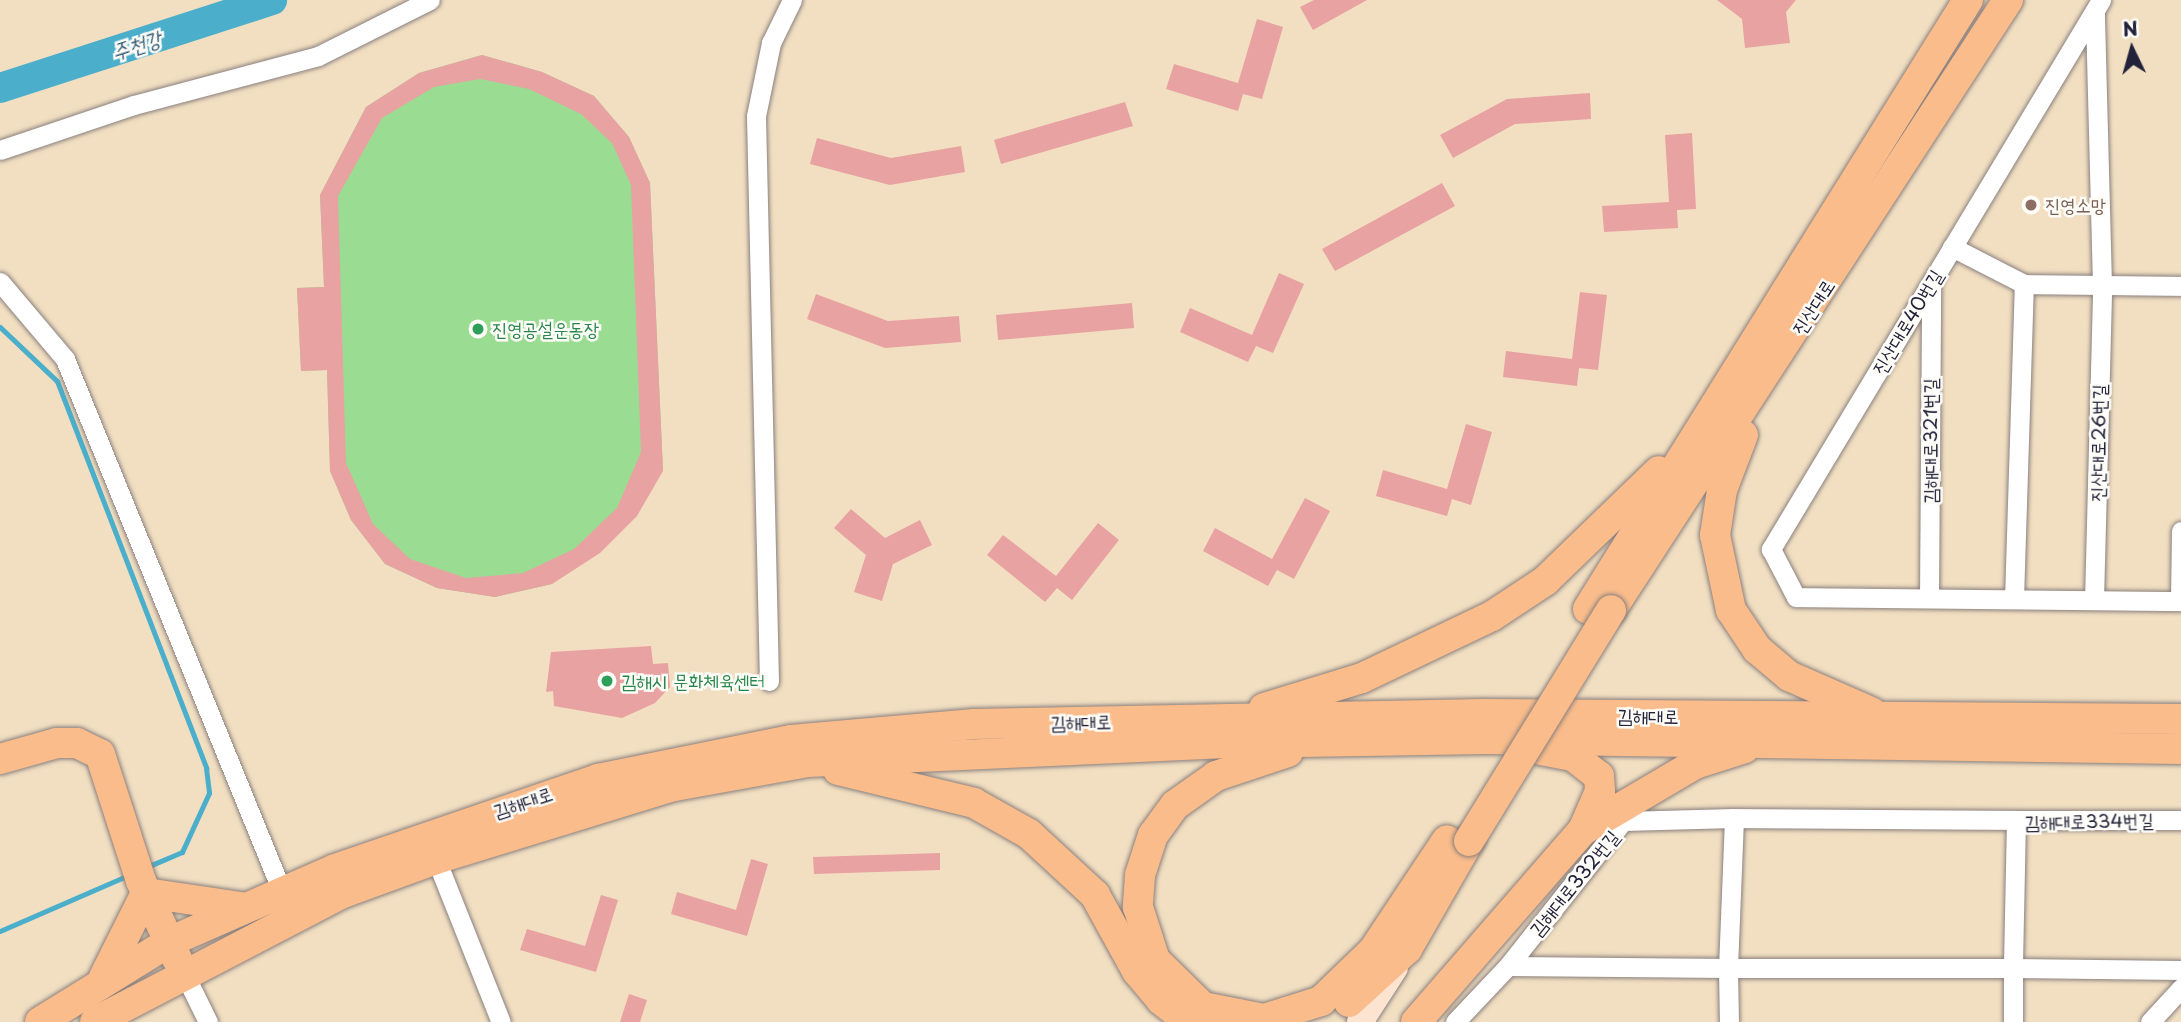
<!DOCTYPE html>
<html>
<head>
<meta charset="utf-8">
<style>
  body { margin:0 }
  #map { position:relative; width:2181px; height:1022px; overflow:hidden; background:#f2dfc2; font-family:"Playpen Sans","Poor Story",sans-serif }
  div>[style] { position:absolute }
  .green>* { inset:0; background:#9bdc93 }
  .stream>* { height:5px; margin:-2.5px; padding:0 2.5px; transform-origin:2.5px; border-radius:2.5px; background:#4baecb }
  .river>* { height:30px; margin:-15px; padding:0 15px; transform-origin:15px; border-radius:15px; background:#4baecb }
  .building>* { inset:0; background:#e8a2a1 }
  .roads { filter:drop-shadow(0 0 2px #8a807e) drop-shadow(0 0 2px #8a807e) }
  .minor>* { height:19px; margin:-9.5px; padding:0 9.5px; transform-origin:9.5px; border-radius:9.5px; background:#fff }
  .secondary>* { height:26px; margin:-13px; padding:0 13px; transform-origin:13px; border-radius:13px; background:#fde4d1 }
  .primary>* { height:30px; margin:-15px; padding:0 15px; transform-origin:15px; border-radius:15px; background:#fabc8b }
  .bridges { filter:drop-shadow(0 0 2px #8a807e) drop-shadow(0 0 2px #8a807e) }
  .primary-bridge>* { height:30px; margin:-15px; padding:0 15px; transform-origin:15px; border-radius:15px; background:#fabc8b }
  .dots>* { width:19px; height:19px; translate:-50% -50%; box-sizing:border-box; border:4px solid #fdfcf7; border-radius:50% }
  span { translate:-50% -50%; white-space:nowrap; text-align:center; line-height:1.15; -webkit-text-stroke:5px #fdfcf7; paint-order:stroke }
  .education-label { font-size:19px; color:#785e54 }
  .left { translate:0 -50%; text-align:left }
  .street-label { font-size:19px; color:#22223b }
  .leisure-label { font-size:19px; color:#27864d }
  .water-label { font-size:21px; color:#325a75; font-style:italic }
  .north { position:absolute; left:2097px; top:14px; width:70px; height:70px; -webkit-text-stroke:5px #fdfcf7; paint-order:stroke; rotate:355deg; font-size:19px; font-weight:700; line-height:28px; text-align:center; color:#22223b }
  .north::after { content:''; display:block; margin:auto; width:24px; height:32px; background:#22223b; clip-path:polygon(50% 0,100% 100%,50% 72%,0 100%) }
</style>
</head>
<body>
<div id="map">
  <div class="green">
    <i style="clip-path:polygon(482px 55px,542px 72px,594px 96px,629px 137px,650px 183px,663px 470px,552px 584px,495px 597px,437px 588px,385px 564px,351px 520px,330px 471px,327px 370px,301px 371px,297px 288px,324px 287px,320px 195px,366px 107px,419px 73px)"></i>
  </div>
  <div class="stream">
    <i style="left:0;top:327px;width:79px;rotate:43.5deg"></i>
    <i style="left:57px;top:381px;width:415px;rotate:68.9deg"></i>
    <i style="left:206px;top:768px;width:25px;rotate:83deg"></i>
    <i style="left:209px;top:793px;width:65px;rotate:114.6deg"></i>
    <i style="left:182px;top:852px;width:38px;rotate:157deg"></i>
    <i style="left:0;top:931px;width:141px;rotate:-23.5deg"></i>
  </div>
  <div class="river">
    <i style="left:0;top:88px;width:286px;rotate:-17.9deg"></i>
  </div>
  <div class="building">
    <i style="clip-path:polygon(1314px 0,1367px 0,1313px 30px,1300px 7px)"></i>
    <i style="clip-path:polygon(1717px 0,1796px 0,1786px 12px,1790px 43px,1745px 48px,1742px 19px)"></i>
    <i style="clip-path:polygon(1257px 19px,1283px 27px,1262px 99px,1243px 94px,1238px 111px,1166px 89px,1174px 64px,1238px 83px)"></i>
    <i style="clip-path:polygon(evenodd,482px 55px,542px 72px,594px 96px,629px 137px,650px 183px,663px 471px,637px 516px,600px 553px,552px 584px,495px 597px,437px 588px,385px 564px,351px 520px,330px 471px,327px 370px,301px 371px,297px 288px,324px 287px,320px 195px,366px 107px,419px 73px,482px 55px,480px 79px,529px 89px,581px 114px,612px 143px,631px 185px,641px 452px,617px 508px,574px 549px,523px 573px,466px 578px,410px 559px,373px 524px,346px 463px,338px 196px,382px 118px,434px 87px,480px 79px)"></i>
    <i style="clip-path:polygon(1590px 93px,1591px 119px,1515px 124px,1453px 158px,1440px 135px,1507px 99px)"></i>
    <i style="clip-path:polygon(1125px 102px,1133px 126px,1001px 164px,994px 140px)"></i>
    <i style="clip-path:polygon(1692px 133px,1696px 209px,1677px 210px,1678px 228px,1604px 232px,1602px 206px,1669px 202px,1665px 135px)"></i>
    <i style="clip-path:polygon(817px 138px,891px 158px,961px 146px,965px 172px,890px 185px,810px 164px)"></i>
    <i style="clip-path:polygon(1442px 183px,1455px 206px,1335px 271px,1322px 249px)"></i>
    <i style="clip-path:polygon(1279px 273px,1304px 284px,1273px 353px,1256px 346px,1248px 362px,1180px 332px,1190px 308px,1252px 335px)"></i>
    <i style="clip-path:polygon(1580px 292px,1607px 295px,1598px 370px,1579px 368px,1577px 386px,1503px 377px,1506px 351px,1572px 359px)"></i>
    <i style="clip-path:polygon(816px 294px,888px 321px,959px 316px,961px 342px,885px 348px,807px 319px)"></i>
    <i style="clip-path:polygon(1132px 303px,1134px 328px,998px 340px,996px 315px)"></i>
    <i style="clip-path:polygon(1466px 424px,1492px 432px,1471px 505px,1452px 499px,1447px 516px,1376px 496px,1383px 470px,1447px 489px)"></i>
    <i style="clip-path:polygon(1305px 498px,1330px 511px,1294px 579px,1277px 570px,1268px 586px,1203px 551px,1215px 528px,1272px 559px)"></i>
    <i style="clip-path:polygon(851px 509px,885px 538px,920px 520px,932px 545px,893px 564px,882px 601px,854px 592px,866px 555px,834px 528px)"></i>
    <i style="clip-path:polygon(1098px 523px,1119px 540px,1072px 600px,1057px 588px,1045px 602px,987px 555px,1003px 535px,1056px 576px)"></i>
    <i style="clip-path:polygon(651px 646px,653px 664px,668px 663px,670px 687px,655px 703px,622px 718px,554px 706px,553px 691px,546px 692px,551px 652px)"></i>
    <i style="clip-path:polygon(940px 853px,940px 870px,814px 874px,813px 857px)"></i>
    <i style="clip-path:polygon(751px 859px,768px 864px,747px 936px,671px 914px,677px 892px,736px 910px)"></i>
    <i style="clip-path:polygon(601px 895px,618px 900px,596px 972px,520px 950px,527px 929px,585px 946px)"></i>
    <i style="clip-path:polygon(629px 994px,647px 1000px,640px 1022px,620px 1022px)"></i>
  </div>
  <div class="roads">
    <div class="minor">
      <i style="left:2101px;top:0;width:641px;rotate:121.01deg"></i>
      <i style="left:1771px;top:549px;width:54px;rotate:62.5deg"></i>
      <i style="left:1796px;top:597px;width:385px;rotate:0.6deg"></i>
      <i style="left:0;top:150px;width:141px;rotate:-18.6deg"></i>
      <i style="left:134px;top:105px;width:190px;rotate:-14.9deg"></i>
      <i style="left:318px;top:56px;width:125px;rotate:-26.6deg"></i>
      <i style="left:1952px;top:247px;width:81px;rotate:27.2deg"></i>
      <i style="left:2024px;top:284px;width:157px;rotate:0.7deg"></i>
      <i style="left:0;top:282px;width:101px;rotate:49.8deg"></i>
      <i style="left:65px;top:359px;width:572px;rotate:67.83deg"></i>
      <i style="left:1929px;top:598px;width:314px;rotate:-89.6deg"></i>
      <i style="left:2014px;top:599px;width:315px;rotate:-88.2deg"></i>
      <i style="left:2094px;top:600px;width:315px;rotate:-88.5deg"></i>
      <i style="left:2102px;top:285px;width:274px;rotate:-91.5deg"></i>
      <i style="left:2180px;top:601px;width:70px;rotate:-89.2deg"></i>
      <i style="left:769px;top:681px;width:565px;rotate:-91.32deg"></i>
      <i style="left:756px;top:116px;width:75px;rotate:-78.4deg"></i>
      <i style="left:771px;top:43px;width:48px;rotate:-64deg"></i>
      <i style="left:2181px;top:820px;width:165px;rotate:180deg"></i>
      <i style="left:2016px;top:820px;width:148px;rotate:91.2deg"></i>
      <i style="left:2013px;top:968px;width:168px;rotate:0.7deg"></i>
      <i style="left:436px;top:859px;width:175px;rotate:68.3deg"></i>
      <i style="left:184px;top:973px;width:55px;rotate:63.9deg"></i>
      <i style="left:1455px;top:1022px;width:77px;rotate:-46.6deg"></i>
      <i style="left:1729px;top:1022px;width:54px;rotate:-91.1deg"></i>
      <i style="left:1728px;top:968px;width:220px;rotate:-179.5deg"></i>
      <i style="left:1508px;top:966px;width:185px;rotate:-51.6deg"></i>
      <i style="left:1623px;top:821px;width:111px;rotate:-1.5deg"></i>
      <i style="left:2013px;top:1022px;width:54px;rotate:-90deg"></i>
      <i style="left:2013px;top:968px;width:285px;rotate:180deg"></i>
      <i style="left:1728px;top:968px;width:150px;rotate:-87.7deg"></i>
      <i style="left:1734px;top:818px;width:282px;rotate:0.4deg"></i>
      <i style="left:2150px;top:1022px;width:46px;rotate:-47.6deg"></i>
    </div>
    <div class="secondary">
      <i style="left:1360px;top:1022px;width:64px;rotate:-57.1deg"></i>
    </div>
    <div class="primary">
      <i style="left:1743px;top:435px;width:59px;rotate:110.9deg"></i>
      <i style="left:1722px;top:490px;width:46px;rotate:98.8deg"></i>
      <i style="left:1715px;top:535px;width:77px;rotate:78deg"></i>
      <i style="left:1731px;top:610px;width:47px;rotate:56.3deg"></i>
      <i style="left:1757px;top:649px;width:42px;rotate:40.2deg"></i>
      <i style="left:1789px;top:676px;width:90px;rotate:23.7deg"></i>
      <i style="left:1588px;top:609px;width:718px;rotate:-58.04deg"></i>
      <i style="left:1611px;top:610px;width:728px;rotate:-56.94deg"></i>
      <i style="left:1264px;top:708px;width:102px;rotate:-17deg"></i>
      <i style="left:1362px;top:678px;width:144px;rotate:-25.5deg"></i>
      <i style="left:1492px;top:616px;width:64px;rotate:-33.4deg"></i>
      <i style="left:1545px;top:581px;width:158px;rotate:-44deg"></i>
      <i style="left:1541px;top:750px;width:33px;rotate:11deg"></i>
      <i style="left:1573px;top:756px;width:33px;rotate:38deg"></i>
      <i style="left:1599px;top:776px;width:15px;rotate:86deg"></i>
      <i style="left:1600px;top:791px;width:43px;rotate:113.6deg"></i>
      <i style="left:1288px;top:752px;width:76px;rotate:161.6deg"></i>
      <i style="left:1216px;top:776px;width:50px;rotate:144.7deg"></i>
      <i style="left:1175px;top:805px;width:37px;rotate:126deg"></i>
      <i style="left:1153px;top:835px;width:42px;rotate:108deg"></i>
      <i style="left:1140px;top:875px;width:32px;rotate:94deg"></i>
      <i style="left:1138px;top:907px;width:56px;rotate:72.2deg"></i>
      <i style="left:1155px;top:960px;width:67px;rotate:44.4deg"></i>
      <i style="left:1203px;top:1007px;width:62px;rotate:11.1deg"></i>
      <i style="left:1264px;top:1019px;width:60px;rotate:-17.5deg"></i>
      <i style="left:1321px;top:1001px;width:72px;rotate:-43.9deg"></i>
      <i style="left:1373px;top:951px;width:133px;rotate:-56.3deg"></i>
      <i style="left:0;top:759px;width:59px;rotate:-15.7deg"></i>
      <i style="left:57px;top:743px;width:20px"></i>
      <i style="left:77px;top:743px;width:25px;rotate:26deg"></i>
      <i style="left:100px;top:754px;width:133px;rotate:72.1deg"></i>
      <i style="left:141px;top:881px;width:86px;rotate:65.2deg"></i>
      <i style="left:838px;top:770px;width:140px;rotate:13.6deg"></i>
      <i style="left:974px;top:803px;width:63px;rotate:29.4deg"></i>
      <i style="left:1029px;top:834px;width:90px;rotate:42.7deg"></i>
      <i style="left:1095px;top:895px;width:87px;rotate:61.1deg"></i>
      <i style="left:1137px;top:971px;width:38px;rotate:50deg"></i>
      <i style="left:1161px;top:1000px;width:36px;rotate:38deg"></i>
      <i style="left:146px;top:893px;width:96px;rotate:8.4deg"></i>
      <i style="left:104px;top:977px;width:94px;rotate:-63.4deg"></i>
      <i style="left:1349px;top:1002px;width:79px;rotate:-42.4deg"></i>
      <i style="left:1407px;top:949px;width:125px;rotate:-60.1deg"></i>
      <i style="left:40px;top:1022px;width:152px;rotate:-31.8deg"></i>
      <i style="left:169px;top:942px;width:181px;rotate:-23.7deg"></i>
      <i style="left:335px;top:869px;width:278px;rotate:-18.9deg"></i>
      <i style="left:598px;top:779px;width:197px;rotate:-11.4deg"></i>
      <i style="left:791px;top:740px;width:184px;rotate:-5deg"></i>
      <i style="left:974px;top:724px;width:509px;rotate:-1.13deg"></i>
      <i style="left:1483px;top:714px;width:698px;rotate:0.41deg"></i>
      <i style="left:95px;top:1022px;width:280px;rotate:-27.5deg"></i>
      <i style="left:343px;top:893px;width:99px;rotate:-20.1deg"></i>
      <i style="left:436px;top:859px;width:249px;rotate:-17.1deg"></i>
      <i style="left:674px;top:786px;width:135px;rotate:-10.2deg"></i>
      <i style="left:807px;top:762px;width:426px;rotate:-2.6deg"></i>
      <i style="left:1233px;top:743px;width:253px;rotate:-0.9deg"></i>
      <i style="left:1486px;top:739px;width:695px;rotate:0.82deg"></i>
      <i style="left:1416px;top:1022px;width:254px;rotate:-49deg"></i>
      <i style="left:1583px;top:830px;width:130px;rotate:-30.5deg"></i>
      <i style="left:1695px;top:764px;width:52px;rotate:-17.7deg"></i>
    </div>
  </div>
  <div class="bridges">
    <div class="primary-bridge">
      <i style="left:1469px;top:841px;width:271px;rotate:-58.4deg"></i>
    </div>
  </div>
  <div class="dots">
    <i style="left:2031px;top:205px;background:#8d6e63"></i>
    <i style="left:478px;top:329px;background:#2e9e5b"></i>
    <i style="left:607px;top:681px;background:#2e9e5b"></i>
  </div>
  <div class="education-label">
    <span class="left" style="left:2045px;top:205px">진영소망</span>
  </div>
  <div class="street-label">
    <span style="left:1813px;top:307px;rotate:-57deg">진산대로</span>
    <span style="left:1907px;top:322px;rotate:-59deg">진산대로40번길</span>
    <span style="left:1930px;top:441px;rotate:-90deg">김해대로321번길</span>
    <span style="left:2098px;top:443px;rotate:-89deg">진산대로26번길</span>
    <span style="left:1648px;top:716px;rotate:1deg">김해대로</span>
    <span style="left:1081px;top:722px;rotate:-1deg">김해대로</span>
    <span style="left:523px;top:802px;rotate:-18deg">김해대로</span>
    <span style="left:2089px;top:821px;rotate:-1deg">김해대로334번길</span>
    <span style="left:1574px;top:883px;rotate:-51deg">김해대로332번길</span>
  </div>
  <div class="leisure-label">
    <span class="left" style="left:492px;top:329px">진영공설운동장</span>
    <span class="left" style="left:621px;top:681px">김해시 문화체육센터</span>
  </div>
  <div class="water-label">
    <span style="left:136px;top:44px;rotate:-18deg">주천강</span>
  </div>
  <div class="north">N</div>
</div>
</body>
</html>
